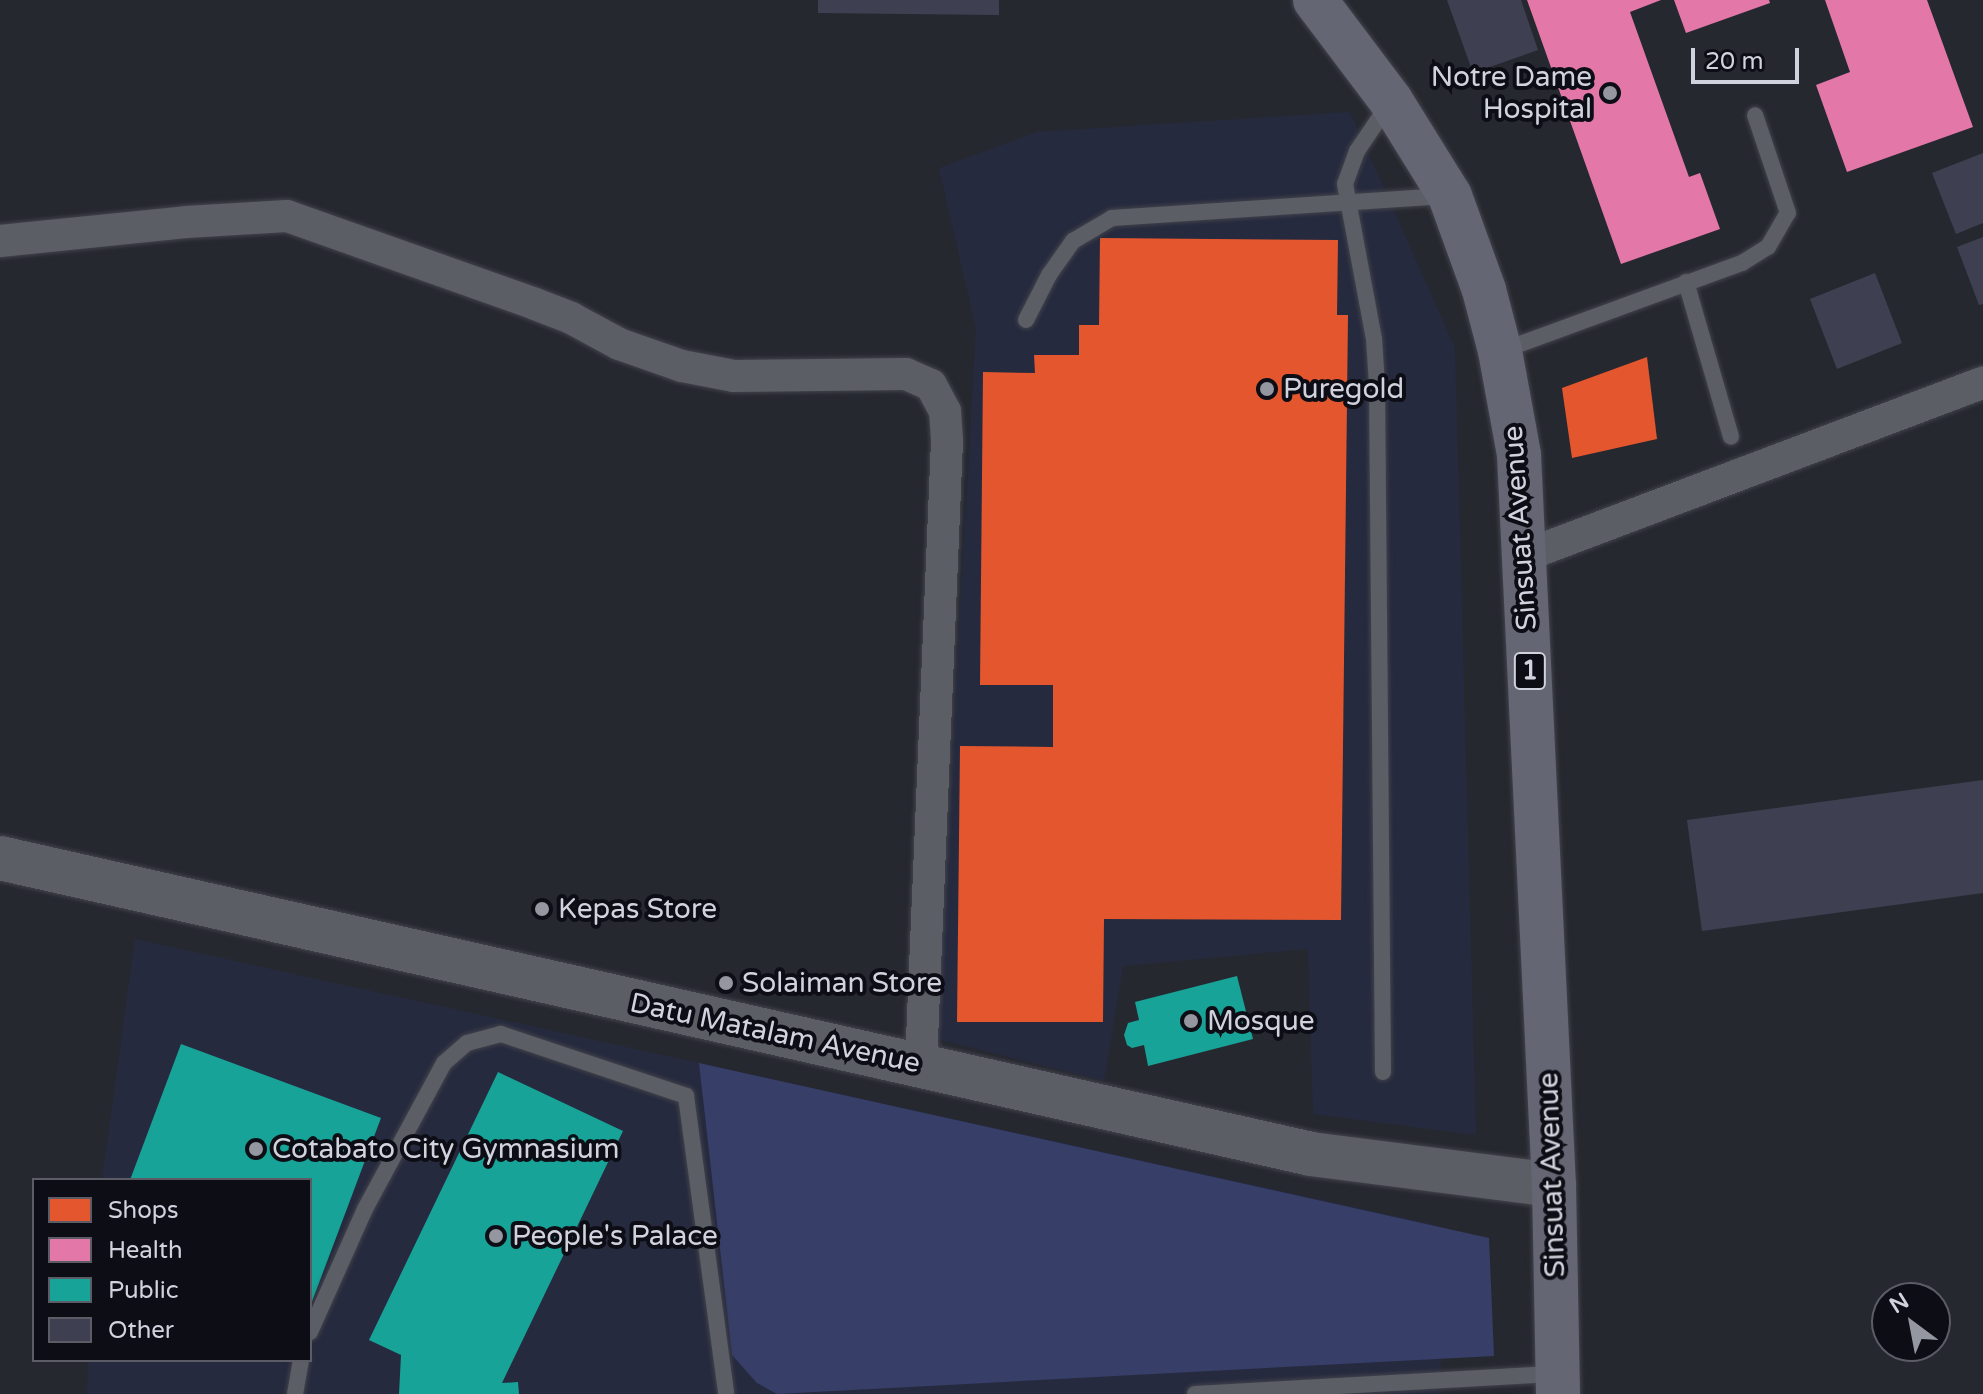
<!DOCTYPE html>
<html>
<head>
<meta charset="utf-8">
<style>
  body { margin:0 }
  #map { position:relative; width:1983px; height:1394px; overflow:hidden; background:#262830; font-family:"Varela Round",sans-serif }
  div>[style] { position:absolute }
  .built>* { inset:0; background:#262a3e }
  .green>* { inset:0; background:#373e68 }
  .shops>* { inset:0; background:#e4572e }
  .health>* { inset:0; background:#e377a8 }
  .public>* { inset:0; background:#17a398 }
  .building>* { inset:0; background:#3e4051 }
  .roads { filter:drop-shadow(0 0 2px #42434b) drop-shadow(0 0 2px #42434b) }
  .lane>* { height:16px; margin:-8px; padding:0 8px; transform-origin:8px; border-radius:8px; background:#5c5e66 }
  .street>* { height:32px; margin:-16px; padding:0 16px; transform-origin:16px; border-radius:16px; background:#5c5e66 }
  .secondary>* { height:44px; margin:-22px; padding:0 22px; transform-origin:22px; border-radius:22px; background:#5c5e66 }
  .primary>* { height:44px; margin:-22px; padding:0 22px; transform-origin:22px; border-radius:22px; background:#646673 }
  .dots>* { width:22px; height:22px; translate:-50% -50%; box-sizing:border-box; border:4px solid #0d0e15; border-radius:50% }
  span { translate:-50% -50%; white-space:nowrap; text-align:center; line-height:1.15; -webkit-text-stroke:8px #0d0e15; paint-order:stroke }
  .shield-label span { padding:2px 6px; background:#0d0e15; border:2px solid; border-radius:6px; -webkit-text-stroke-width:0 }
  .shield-label { font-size:26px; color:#d0d2dd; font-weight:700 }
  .poi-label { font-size:28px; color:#d0d2dd }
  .right { translate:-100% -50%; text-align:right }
  .left { translate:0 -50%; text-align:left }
  .street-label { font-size:28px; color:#d0d2dd }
  .legend { position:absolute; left:32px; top:1178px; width:280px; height:184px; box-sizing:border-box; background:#0d0e15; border:2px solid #5b5c65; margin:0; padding:10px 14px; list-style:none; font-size:24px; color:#d0d2dd }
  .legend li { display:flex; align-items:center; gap:16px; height:40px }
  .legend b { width:40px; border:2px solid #5b5c65 }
  .north { position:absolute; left:1871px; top:1282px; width:80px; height:80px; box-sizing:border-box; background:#0d0e15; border:2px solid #5b5c65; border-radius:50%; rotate:328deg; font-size:22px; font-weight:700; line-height:32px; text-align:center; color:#d0d2dd }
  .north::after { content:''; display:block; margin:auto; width:28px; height:36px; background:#9496a0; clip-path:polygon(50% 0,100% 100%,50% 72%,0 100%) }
  .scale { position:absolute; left:1691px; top:48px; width:108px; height:36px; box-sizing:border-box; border:4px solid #d0d2dd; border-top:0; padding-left:10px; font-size:24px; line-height:28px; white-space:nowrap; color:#d0d2dd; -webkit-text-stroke:6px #0d0e15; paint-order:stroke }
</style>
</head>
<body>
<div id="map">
  <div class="built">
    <i style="clip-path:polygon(1350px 112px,1455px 348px,1476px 1135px,1313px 1114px,1308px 949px,1123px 966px,1104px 1081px,936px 1039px,976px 329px,939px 168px,1037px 132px)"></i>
    <i style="clip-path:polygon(135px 939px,1440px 1226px,1441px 1394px,87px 1394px,88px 1360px,310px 1360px,310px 1180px,102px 1180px)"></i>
  </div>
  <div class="green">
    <i style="clip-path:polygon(699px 1063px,1489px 1238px,1494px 1356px,777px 1394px,757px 1383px,732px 1355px)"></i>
  </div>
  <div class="shops">
    <i style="clip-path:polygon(1100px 238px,1338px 240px,1337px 315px,1348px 315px,1341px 920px,1104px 919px,1103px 1022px,957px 1022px,960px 746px,1053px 747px,1053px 685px,980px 685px,983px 372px,1035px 373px,1034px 355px,1079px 355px,1079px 325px,1099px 325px)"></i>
    <i style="clip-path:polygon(1647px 357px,1657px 439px,1572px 458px,1562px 388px)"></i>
  </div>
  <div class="health">
    <i style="clip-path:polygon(1527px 0,1661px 0,1630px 12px,1689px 177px,1700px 173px,1720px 229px,1621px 264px)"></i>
    <i style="clip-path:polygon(1674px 0,1769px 0,1770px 3px,1686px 33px)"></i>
    <i style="clip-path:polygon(1825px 0,1927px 0,1973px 127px,1847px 172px,1816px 85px,1850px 72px)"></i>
  </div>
  <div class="public">
    <i style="clip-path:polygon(1237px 976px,1253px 1039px,1148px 1066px,1144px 1045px,1132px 1048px,1127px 1045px,1124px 1035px,1128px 1023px,1139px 1020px,1135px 1002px)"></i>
    <i style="clip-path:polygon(181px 1044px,381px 1118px,310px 1307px,310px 1180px,130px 1180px)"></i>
    <i style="clip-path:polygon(498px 1072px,623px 1131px,502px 1383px,518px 1382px,519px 1394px,399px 1394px,401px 1355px,369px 1340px)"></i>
  </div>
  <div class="building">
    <i style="clip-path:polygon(818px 0,999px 0,999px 15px,818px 13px)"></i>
    <i style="clip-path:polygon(1447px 0,1521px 0,1538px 50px,1473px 73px)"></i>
    <i style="clip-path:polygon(1983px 153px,1983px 223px,1956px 234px,1932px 173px)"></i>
    <i style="clip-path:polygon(1983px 237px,1983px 304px,1979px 305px,1957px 247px)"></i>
    <i style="clip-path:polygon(1875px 273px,1902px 343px,1837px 369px,1810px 299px)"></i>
    <i style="clip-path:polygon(1983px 780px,1983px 893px,1702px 931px,1687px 820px)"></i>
  </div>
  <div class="roads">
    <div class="lane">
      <i style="left:1686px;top:282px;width:161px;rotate:73.8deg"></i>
      <i style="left:1026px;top:320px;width:51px;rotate:-62.9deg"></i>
      <i style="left:1049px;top:275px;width:42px;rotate:-54.8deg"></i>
      <i style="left:1073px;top:241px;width:45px;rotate:-30.5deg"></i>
      <i style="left:1112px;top:218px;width:333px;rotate:-3.8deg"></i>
      <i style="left:1501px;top:351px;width:257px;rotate:-20.1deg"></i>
      <i style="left:1742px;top:263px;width:31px;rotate:-32deg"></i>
      <i style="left:1768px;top:247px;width:39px;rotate:-60deg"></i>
      <i style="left:1788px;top:213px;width:103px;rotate:-108.6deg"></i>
      <i style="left:1383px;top:1072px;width:688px;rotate:-90.5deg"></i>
      <i style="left:1377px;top:384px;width:45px;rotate:-93.8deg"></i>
      <i style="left:1374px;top:339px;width:158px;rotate:-100.6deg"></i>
      <i style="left:1345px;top:184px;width:35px;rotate:-70deg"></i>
      <i style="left:1357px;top:151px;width:57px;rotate:-55.8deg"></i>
      <i style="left:310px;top:1332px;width:135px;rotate:-65.9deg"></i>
      <i style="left:365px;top:1209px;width:166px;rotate:-61.6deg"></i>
      <i style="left:444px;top:1063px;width:30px;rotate:-41deg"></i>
      <i style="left:467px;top:1043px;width:35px;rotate:-15deg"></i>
      <i style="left:501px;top:1034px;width:195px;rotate:18.5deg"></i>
      <i style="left:686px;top:1096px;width:299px;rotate:82.3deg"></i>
      <i style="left:295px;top:1394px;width:35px;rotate:-80deg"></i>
      <i style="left:1195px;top:1394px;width:363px;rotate:-3.2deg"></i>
    </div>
    <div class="street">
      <i style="left:0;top:241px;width:187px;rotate:-5.8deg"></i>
      <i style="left:186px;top:222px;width:101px;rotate:-3.4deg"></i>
      <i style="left:287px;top:216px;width:263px;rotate:19.5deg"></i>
      <i style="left:535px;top:304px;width:39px;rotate:21deg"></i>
      <i style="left:571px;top:318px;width:55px;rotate:28.4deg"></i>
      <i style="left:619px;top:344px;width:67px;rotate:19.2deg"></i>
      <i style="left:682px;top:366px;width:53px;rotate:10.9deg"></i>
      <i style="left:734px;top:376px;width:172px;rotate:-0.7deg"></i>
      <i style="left:906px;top:374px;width:27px;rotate:24deg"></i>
      <i style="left:931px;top:385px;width:30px;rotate:62deg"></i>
      <i style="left:945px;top:411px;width:30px;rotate:86deg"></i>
      <i style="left:947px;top:441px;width:625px;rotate:92.39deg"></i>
      <i style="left:1524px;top:556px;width:491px;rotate:-20.7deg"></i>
    </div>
    <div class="secondary">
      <i style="left:0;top:858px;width:1344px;rotate:12.72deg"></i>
      <i style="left:1311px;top:1154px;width:245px;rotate:7.3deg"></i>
    </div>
    <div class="primary">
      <i style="left:1315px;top:0;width:126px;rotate:53deg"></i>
      <i style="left:1391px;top:101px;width:112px;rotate:58.2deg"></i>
      <i style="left:1450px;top:196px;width:100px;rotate:70.1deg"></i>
      <i style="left:1484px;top:290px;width:63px;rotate:75.3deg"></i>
      <i style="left:1500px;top:351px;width:106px;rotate:79.6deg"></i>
      <i style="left:1519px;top:455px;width:731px;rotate:87.26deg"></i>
      <i style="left:1554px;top:1185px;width:209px;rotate:88.9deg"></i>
    </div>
  </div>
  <div class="dots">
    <i style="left:1610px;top:93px;background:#9496a0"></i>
    <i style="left:1267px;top:389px;background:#9496a0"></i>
    <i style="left:542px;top:909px;background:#9496a0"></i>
    <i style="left:726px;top:983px;background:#9496a0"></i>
    <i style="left:1191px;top:1021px;background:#9496a0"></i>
    <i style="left:256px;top:1149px;background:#9496a0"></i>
    <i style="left:496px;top:1236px;background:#9496a0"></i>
  </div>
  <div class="shield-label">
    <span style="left:1530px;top:671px">1</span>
  </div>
  <div class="poi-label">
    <span class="right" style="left:1592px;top:93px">Notre Dame<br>Hospital</span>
    <span class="left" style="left:1283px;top:389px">Puregold</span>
    <span class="left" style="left:558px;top:909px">Kepas Store</span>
    <span class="left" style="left:742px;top:983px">Solaiman Store</span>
    <span class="left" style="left:1207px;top:1021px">Mosque</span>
    <span class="left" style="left:272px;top:1149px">Cotabato City Gymnasium</span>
    <span class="left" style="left:512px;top:1236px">People's Palace</span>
  </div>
  <div class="street-label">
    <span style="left:1520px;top:528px;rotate:-94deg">Sinsuat Avenue</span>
    <span style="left:775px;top:1033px;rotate:12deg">Datu Matalam Avenue</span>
    <span style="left:1552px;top:1175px;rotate:-92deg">Sinsuat Avenue</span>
  </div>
  <ul class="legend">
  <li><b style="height:22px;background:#e4572e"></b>Shops</li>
  <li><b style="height:22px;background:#e377a8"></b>Health</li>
  <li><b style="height:22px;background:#17a398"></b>Public</li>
  <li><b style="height:22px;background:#3e4051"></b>Other</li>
  </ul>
  <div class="north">N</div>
  <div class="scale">20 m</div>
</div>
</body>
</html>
